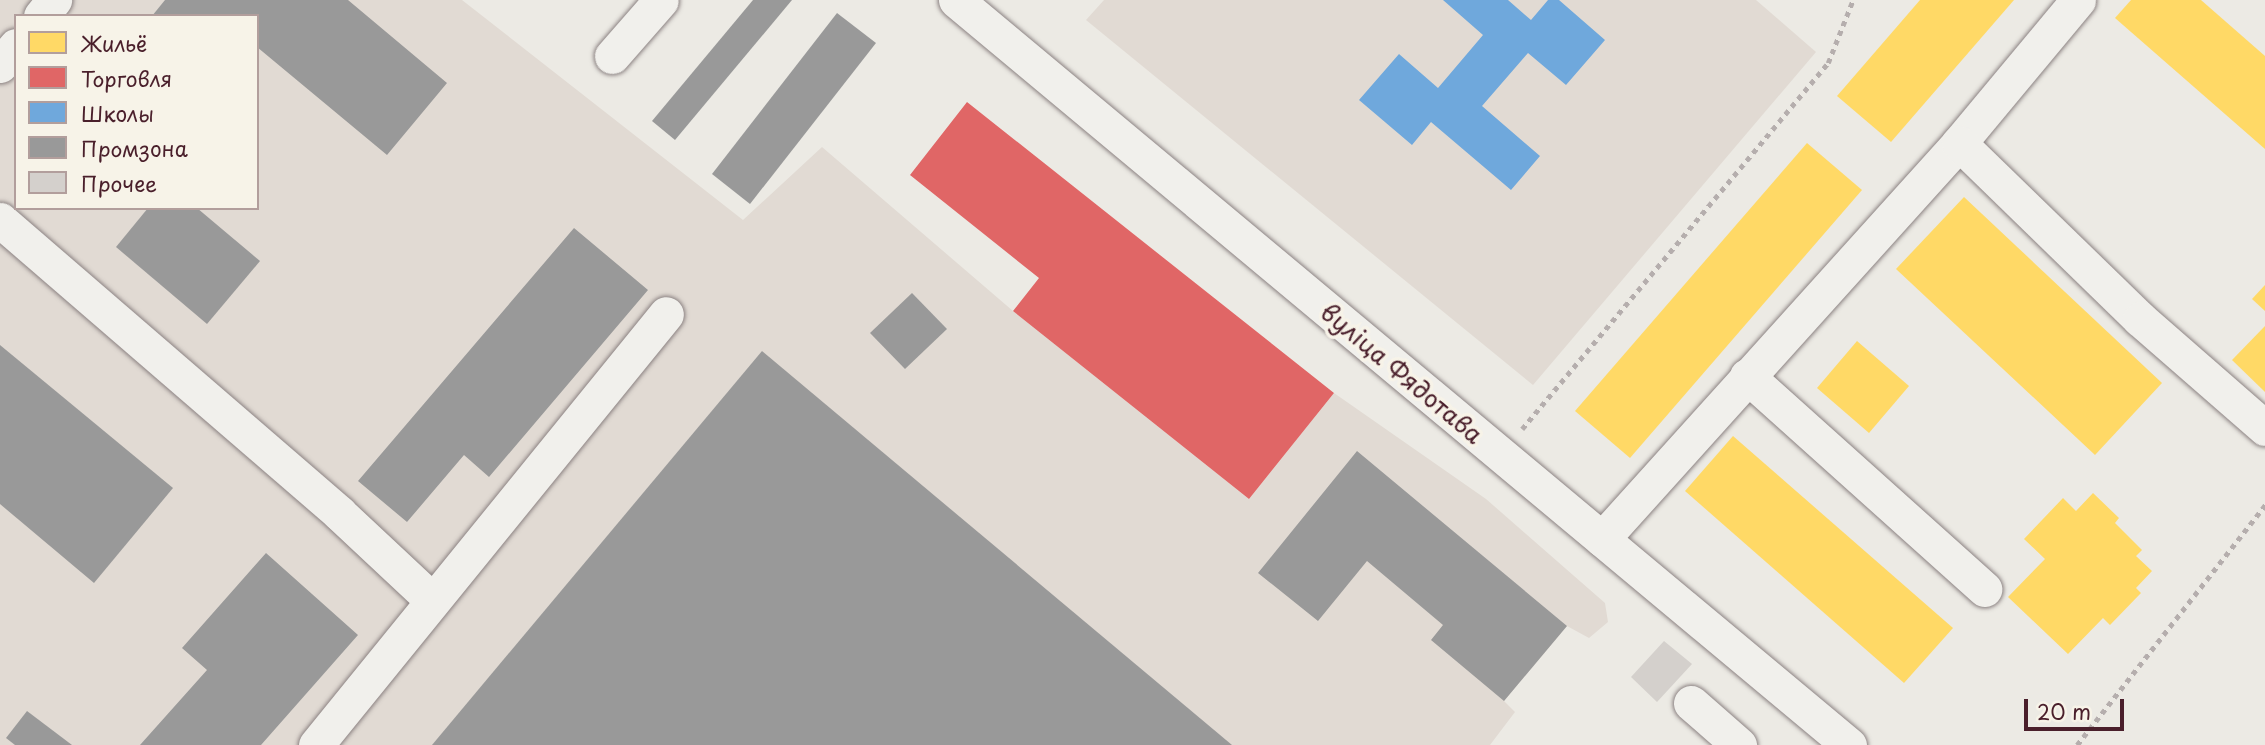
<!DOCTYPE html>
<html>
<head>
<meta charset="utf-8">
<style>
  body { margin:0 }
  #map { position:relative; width:2265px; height:745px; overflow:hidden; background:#eceae4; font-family:"Playpen Sans",sans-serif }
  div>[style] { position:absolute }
  .built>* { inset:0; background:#e1dad3 }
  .homes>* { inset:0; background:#ffd966 }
  .shops>* { inset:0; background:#e06666 }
  .schools>* { inset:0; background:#6fa8dc }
  .industry>* { inset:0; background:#999 }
  .building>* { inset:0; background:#d4d0cc }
  .path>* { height:4.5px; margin-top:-2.25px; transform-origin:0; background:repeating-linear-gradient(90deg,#b5aead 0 5px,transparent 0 10px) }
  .roads { filter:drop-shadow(0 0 2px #8b8282) drop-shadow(0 0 2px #8b8282) }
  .minor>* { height:35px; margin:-17.5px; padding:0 17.5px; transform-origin:17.5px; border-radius:17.5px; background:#f1f0ec }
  span { translate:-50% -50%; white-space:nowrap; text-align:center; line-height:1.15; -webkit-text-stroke:7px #f7f3e8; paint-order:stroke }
  .street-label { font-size:24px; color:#4a1f2b }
  .legend { position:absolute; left:14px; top:14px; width:245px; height:196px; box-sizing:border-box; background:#f7f3e8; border:2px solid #b29e9c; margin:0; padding:9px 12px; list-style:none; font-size:21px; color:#4a1f2b }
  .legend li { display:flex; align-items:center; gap:14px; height:35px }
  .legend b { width:35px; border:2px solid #b29e9c }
  .scale { position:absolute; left:2024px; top:699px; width:100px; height:32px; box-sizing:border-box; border:4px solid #4a1f2b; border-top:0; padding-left:9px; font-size:21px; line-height:24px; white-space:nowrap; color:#4a1f2b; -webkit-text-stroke:5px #f7f3e8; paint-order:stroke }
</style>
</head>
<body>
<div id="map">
  <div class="built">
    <i style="clip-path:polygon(evenodd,0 0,462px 0,743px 220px,822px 147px,1013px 311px,1249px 499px,1334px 393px,1486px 499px,1605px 603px,1608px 622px,1589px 638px,1567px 626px,1504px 701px,1515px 712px,1490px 745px,0 745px,0 0,16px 16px,257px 16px,257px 208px,16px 208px,16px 16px)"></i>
    <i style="clip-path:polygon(1104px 0,1756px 0,1816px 52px,1533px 385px,1086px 20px)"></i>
  </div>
  <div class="homes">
    <i style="clip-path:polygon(1920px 0,2014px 0,1891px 142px,1837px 96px)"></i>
    <i style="clip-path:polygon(2131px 0,2201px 0,2265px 56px,2265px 149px,2115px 18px)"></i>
    <i style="clip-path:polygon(1807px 143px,1862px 190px,1630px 458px,1575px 411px)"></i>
    <i style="clip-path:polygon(1964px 197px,2162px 383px,2095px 455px,1896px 269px)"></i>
    <i style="clip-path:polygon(2265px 285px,2265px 311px,2252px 299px)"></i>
    <i style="clip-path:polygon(2265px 326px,2265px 392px,2232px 360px)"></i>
    <i style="clip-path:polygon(1857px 341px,1909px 386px,1869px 433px,1817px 388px)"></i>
    <i style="clip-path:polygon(1733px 436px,1953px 628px,1904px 683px,1685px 491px)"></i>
    <i style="clip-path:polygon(2093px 493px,2119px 518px,2115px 523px,2142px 550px,2136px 556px,2152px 571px,2136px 588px,2141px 593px,2110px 625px,2103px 618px,2068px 654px,2008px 597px,2045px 559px,2024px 539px,2063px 498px,2076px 511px)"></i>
  </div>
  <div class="shops">
    <i style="clip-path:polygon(967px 102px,1334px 393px,1249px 499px,1013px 311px,1039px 278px,910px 175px)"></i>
  </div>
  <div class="schools">
    <i style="clip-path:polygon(1443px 0,1508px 0,1531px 20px,1548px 0,1559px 0,1605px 40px,1566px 85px,1528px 53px,1482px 106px,1540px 156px,1511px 190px,1431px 122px,1412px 145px,1359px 100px,1399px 54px,1438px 88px,1483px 35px)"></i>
  </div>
  <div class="industry">
    <i style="clip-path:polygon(165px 0,348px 0,447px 83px,387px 155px,257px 47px,257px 16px,152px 16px)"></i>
    <i style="clip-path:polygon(753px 0,792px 0,675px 140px,652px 121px)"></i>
    <i style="clip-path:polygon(837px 13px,876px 43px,750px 204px,712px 174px)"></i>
    <i style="clip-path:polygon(148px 208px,197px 208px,260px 261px,207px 324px,116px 247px)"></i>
    <i style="clip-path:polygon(574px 228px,648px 290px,489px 477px,464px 455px,407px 522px,358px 481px)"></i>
    <i style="clip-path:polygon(912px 293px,947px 329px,905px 369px,870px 333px)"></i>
    <i style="clip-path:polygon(0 345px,173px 488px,94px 583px,0 504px)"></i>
    <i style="clip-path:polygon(762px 351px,1232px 745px,432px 745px)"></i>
    <i style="clip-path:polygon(1357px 451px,1567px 626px,1504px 701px,1431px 640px,1443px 625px,1367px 561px,1318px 621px,1258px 573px)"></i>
    <i style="clip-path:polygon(266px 553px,358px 635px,261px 745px,140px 745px,207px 670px,182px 648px)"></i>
    <i style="clip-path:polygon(27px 711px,72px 745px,15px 745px,6px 738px)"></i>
  </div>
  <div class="building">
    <i style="clip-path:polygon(1664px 641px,1692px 664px,1657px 702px,1631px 677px)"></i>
  </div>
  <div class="path">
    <i style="left:1522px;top:429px;width:477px;rotate:-50.1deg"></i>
    <i style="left:1828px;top:63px;width:68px;rotate:-68.4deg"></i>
    <i style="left:2077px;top:745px;width:305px;rotate:-51.9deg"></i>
  </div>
  <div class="roads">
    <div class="minor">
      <i style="left:956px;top:0;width:1163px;rotate:39.84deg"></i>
      <i style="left:41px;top:16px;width:21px;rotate:-51deg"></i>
      <i style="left:612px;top:56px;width:74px;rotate:-48.8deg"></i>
      <i style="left:0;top:65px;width:25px;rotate:-50deg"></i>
      <i style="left:1959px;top:143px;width:186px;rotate:-50.2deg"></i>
      <i style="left:0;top:220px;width:448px;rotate:40.8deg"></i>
      <i style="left:339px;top:513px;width:127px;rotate:43.1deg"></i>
      <i style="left:1747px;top:376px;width:319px;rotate:41.9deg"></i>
      <i style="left:1602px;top:539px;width:533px;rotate:-47.96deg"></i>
      <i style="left:1959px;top:143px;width:252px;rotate:44.2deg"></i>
      <i style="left:2140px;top:319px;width:166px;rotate:41.1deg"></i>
      <i style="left:1691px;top:703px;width:64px;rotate:41.2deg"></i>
      <i style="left:316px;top:745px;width:555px;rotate:-50.92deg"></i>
    </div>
  </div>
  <div class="street-label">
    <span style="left:1402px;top:373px;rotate:40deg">вуліца Фядотава</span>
  </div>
  <ul class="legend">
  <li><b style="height:19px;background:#ffd966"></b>Жильё</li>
  <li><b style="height:19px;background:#e06666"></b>Торговля</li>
  <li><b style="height:19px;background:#6fa8dc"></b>Школы</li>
  <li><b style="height:19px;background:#999"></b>Промзона</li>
  <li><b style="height:19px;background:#d4d0cc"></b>Прочее</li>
  </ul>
  <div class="scale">20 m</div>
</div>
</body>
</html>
